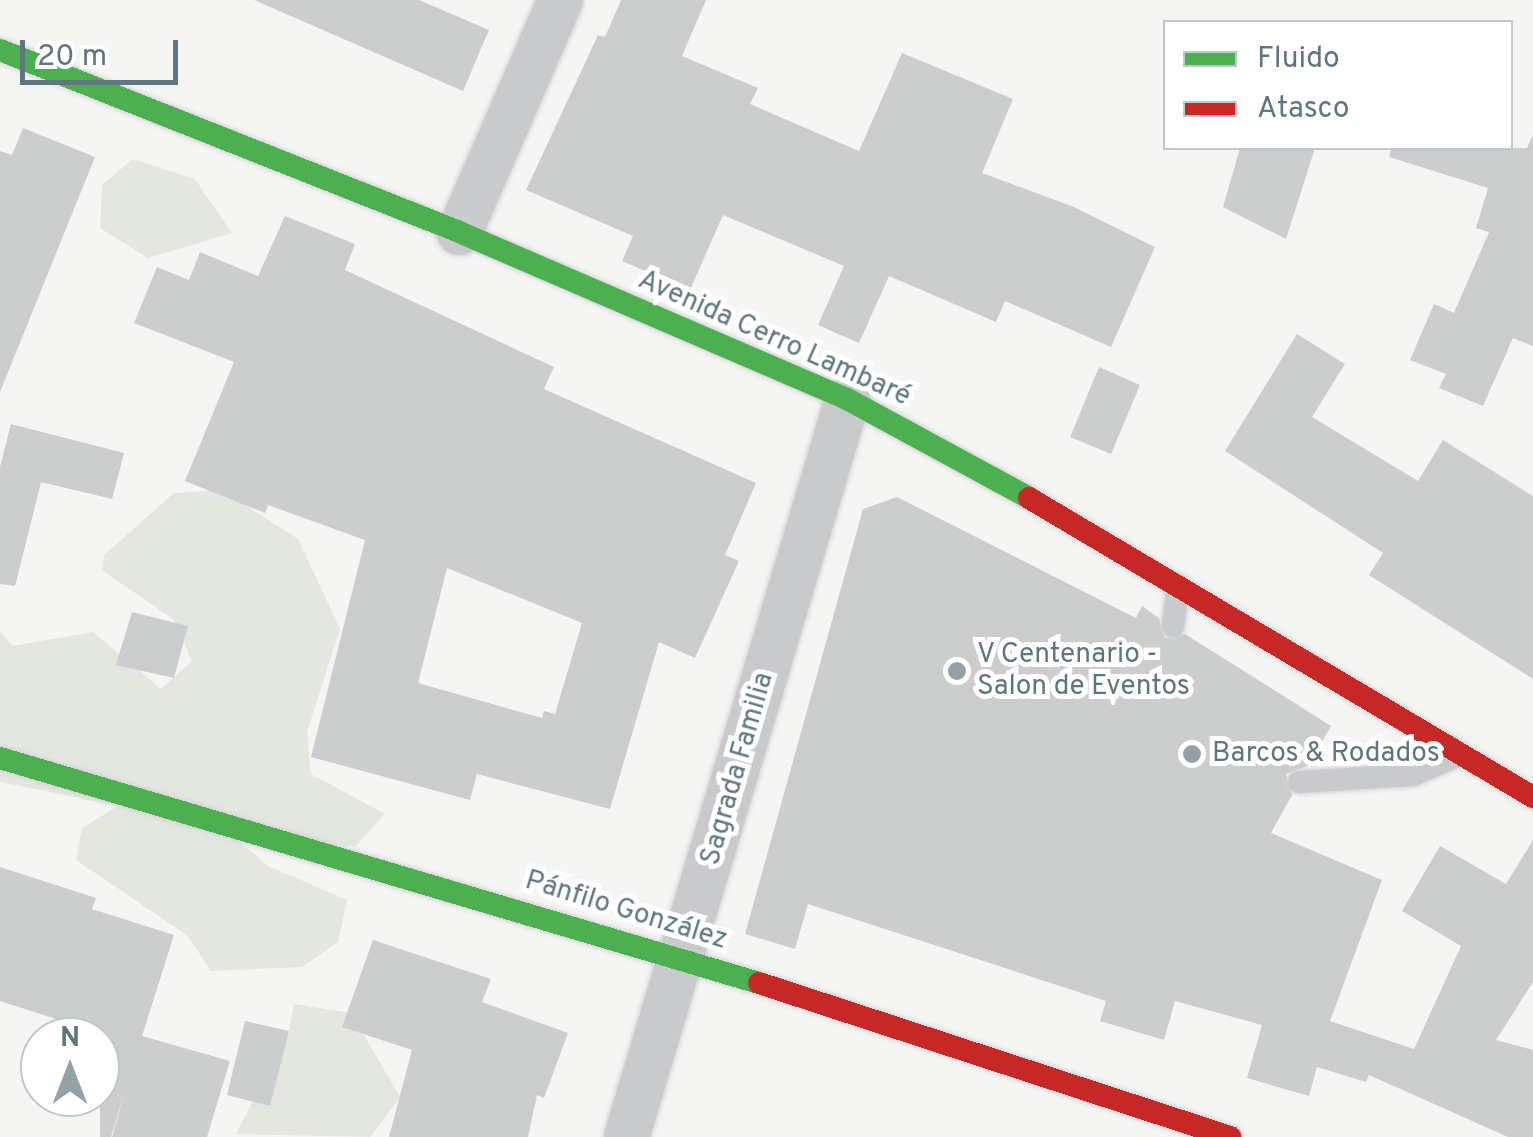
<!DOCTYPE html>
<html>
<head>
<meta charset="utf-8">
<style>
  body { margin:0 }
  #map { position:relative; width:1533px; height:1137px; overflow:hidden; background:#f5f5f3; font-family:Overpass,sans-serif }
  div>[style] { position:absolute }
  .green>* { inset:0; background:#e4e7e0 }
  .building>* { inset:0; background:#cccece }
  .roads { filter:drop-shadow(0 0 2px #d2d3d3) drop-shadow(0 0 2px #d2d3d3) }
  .lane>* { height:22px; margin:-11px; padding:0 11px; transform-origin:11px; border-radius:11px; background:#c9cacb }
  .street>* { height:45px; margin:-22.5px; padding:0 22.5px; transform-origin:22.5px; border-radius:22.5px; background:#c9cacb }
  .fast>* { height:22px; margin:-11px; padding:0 11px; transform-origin:11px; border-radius:11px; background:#4caf50 }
  .jam>* { height:22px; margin:-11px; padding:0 11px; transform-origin:11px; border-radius:11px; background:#c62828 }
  .dots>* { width:28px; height:28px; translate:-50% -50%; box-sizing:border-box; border:5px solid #fff; border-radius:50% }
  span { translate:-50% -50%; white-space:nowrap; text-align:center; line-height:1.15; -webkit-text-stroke:10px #fff; paint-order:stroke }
  .street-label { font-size:28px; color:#60767f }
  .poi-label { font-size:28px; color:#60767f }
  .left { translate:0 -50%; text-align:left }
  .legend { position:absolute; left:1163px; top:20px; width:350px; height:130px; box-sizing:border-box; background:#fff; border:2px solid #bfc8cc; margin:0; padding:12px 18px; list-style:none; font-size:30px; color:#60767f }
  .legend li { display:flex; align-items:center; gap:20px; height:50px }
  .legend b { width:50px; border:2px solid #bfc8cc }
  .north { position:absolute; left:20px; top:1017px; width:100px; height:100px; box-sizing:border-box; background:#fff; border:2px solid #bfc8cc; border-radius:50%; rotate:0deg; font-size:28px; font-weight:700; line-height:40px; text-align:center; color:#60767f }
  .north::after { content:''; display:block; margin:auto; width:35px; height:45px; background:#94a2a8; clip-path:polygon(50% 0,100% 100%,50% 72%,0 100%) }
  .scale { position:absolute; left:20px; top:40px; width:158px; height:45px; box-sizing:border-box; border:5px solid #60767f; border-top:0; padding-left:12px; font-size:30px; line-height:35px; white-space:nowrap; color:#60767f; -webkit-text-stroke:8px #fff; paint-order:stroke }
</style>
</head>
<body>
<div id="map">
  <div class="green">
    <i style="clip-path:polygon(133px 159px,195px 179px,232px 233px,148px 258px,100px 228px,102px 185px)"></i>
    <i style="clip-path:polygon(222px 490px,298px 539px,340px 629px,307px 732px,311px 774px,385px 814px,355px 847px,223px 828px,268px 866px,347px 900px,338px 942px,302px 967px,211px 971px,188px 936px,76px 860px,82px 828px,118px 806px,0 782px,0 632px,13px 646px,93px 632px,161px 689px,192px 661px,174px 620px,102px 570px,104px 555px,174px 493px)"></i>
    <i style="clip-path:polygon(294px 1004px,351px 1013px,400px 1097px,370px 1137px,236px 1134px,289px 1031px)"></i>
  </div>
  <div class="building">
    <i style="clip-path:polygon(254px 0,419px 0,489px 30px,463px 91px)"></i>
    <i style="clip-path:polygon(621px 0,706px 0,682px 56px,758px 88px,750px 104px,859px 151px,902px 53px,1013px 99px,982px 173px,1074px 207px,1155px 247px,1111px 347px,1005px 301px,996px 322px,889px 276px,859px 343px,818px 325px,844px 266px,723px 215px,690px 290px,622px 261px,633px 236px,526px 190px,598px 35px,605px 37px)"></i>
    <i style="clip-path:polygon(23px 128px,95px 157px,0 392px,0 151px,12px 155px)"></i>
    <i style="clip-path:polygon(1533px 135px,1533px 346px,1513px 338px,1483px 406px,1439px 388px,1446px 374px,1410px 360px,1434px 304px,1454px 313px,1489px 232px,1476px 228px,1488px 188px,1389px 157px,1391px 148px,1527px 148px)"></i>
    <i style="clip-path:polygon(1240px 148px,1315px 148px,1286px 239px,1223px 207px)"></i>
    <i style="clip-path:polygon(evenodd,285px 216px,355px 244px,345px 270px,554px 367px,544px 389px,756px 483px,725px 555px,739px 561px,695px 658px,659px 642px,610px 809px,477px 774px,470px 800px,311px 757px,365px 540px,268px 505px,265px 513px,185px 481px,234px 362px,134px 323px,157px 267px,189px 280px,200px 252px,258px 276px,285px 216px,447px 568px,582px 623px,555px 714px,544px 711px,542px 718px,418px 683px,447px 568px)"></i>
    <i style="clip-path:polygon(1297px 334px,1345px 364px,1312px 417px,1418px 481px,1443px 440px,1533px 496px,1533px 679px,1369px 575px,1383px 553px,1225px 451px)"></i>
    <i style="clip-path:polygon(1099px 367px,1140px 385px,1111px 454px,1070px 437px)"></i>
    <i style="clip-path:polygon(11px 424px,124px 453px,112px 499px,41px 482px,15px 586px,0 584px,0 467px)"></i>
    <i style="clip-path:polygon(897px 497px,1136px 618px,1142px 606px,1159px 618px,1165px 638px,1185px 634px,1331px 726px,1308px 766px,1286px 774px,1292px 795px,1271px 833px,1382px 880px,1330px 1021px,1414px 1049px,1461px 946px,1402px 911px,1440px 846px,1506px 884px,1533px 840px,1533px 982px,1496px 1040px,1533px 1050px,1533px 1137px,1508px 1137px,1369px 1075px,1366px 1082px,1317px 1067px,1309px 1096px,1247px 1078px,1262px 1025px,1175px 1001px,1164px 1040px,1100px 1021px,1106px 1001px,808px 904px,795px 949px,745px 934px,863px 509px)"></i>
    <i style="clip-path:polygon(132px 612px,188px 626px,174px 678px,116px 665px)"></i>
    <i style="clip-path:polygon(0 867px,96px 898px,92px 909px,174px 935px,142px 1036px,230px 1061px,207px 1137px,112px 1137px,125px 1091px,111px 1137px,100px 1137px,100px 1037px,51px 1037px,56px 1019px,0 1001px)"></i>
    <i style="clip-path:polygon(373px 940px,491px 979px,482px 1002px,568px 1033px,544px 1098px,537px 1095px,528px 1137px,389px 1137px,412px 1050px,342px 1027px)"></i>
    <i style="clip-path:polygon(245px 1021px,289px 1031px,270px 1106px,227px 1095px)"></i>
  </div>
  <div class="roads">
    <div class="lane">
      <i style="left:1173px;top:626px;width:41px;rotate:-83deg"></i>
      <i style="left:1299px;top:782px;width:114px;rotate:-3.5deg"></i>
      <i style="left:1413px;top:775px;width:48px;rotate:-23.4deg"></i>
    </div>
    <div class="street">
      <i style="left:459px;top:232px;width:253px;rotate:-66.5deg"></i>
      <i style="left:626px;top:1137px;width:770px;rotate:-73.33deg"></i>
    </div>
    <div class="fast">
      <i style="left:0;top:50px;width:494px;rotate:21.6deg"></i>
      <i style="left:459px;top:232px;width:422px;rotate:23.3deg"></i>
      <i style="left:847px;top:399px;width:207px;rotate:28.5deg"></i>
      <i style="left:0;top:758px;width:792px;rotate:16.51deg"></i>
    </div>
    <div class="jam">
      <i style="left:1029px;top:498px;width:586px;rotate:30.68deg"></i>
      <i style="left:759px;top:983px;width:496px;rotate:18.1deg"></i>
    </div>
  </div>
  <div class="dots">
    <i style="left:957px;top:671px;background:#94a2a8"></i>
    <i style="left:1192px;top:754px;background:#94a2a8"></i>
  </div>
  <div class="street-label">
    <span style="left:774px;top:339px;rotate:24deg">Avenida Cerro Lambaré</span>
    <span style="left:738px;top:769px;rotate:-74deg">Sagrada Familia</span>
    <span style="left:626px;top:911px;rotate:17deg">Pánfilo González</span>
  </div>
  <div class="poi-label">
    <span class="left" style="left:977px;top:671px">V Centenario -<br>Salon de Eventos</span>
    <span class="left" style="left:1212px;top:754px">Barcos &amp; Rodados</span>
  </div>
  <ul class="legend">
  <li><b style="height:12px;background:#4caf50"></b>Fluido</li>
  <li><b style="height:12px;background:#c62828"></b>Atasco</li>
  </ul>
  <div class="north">N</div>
  <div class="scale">20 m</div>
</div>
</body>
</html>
